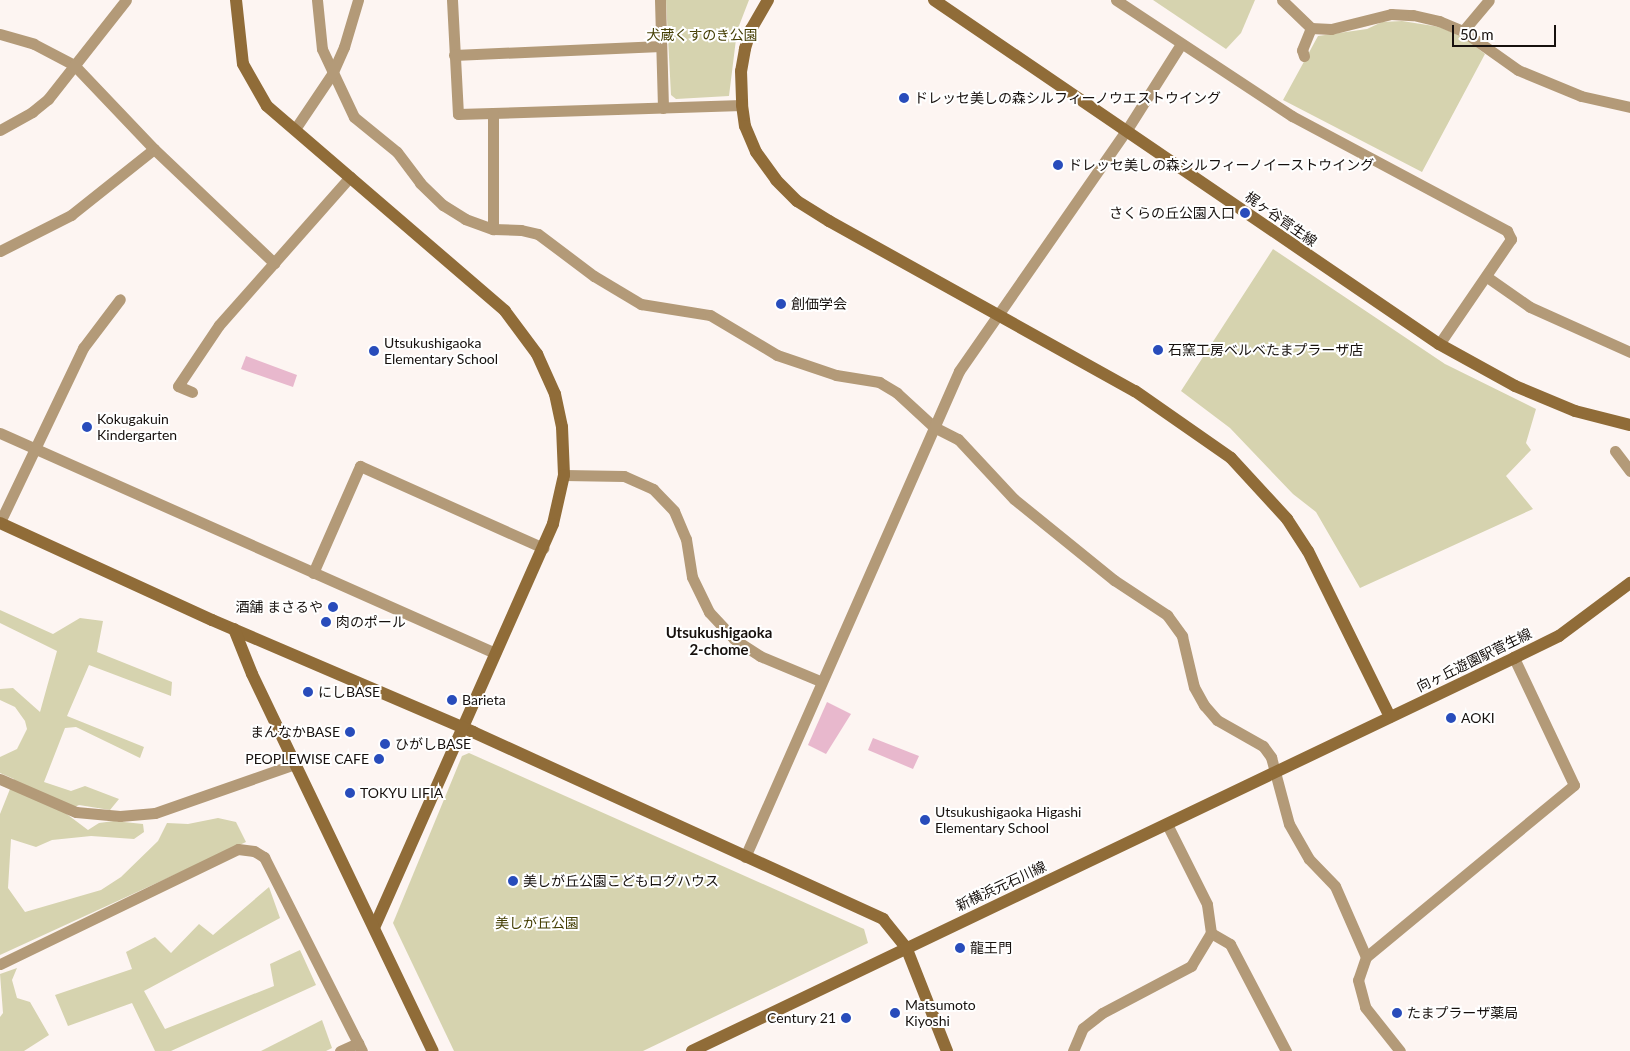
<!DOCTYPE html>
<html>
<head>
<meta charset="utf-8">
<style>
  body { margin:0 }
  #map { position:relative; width:1630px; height:1051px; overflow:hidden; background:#fdf5f2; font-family:Lato,"Noto Sans JP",sans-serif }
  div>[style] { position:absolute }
  .green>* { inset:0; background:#d6d3af }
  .water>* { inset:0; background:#e8b8cd }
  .street>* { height:11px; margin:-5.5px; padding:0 5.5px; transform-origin:5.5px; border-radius:5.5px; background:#b39a78 }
  .secondary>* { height:12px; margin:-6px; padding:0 6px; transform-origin:6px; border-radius:6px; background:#906c38 }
  .dots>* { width:14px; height:14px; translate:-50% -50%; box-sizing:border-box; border:2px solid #fff; border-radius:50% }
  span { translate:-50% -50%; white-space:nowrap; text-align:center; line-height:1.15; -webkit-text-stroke:4px #fff; paint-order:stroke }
  .park-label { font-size:14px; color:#443e03 }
  .poi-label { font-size:14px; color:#17110e }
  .left { translate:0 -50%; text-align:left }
  .right { translate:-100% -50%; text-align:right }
  .street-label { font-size:14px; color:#17110e }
  .neighbourhood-label { font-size:15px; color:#17110e; font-weight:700 }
  .scale { position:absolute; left:1452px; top:25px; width:104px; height:22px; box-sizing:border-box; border:2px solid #17110e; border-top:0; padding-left:6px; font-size:15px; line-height:18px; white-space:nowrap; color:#17110e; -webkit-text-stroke:4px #fff; paint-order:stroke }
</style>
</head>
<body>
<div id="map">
  <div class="green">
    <i style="clip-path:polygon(666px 0,749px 0,737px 31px,729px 96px,676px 99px,671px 95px)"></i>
    <i style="clip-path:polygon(1153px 0,1255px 0,1241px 33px,1226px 49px)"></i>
    <i style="clip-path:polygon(1402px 21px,1440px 27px,1466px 39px,1485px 54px,1422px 172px,1283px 100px,1318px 36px,1367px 29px,1382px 22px)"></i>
    <i style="clip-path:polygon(1273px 249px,1445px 364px,1536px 409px,1526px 443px,1531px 450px,1506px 476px,1533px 509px,1360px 588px,1316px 512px,1293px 494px,1230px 428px,1181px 391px)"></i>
    <i style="clip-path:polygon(0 610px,53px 634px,80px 618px,103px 621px,97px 652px,172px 682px,171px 696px,89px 665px,67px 716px,144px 747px,140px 758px,76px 727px,65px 728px,44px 782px,71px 791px,85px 786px,119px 799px,110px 810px,79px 805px,64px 812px,88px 830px,99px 823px,114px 821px,143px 824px,144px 832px,134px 839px,91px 836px,52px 840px,36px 847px,11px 839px,8px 888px,25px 912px,101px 890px,121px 877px,158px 841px,167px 823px,188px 824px,218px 818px,236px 822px,246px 842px,0 955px,0 814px,14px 779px,0 773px,0 757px,17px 749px,27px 729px,25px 721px,15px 707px,0 700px,0 689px,13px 688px,40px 712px,57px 651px,0 623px)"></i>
    <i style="clip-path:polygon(469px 753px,864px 929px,868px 943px,643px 1051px,454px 1051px,393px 923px,462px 756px)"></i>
    <i style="clip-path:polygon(269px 887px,280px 918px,144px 991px,165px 1029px,274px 986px,270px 964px,300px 950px,316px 985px,171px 1051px,155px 1051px,132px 1003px,68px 1026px,55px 995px,132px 969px,126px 952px,155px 937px,171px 953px,199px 924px,213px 935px)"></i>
    <i style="clip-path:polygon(17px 968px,12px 980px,17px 998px,30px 1002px,49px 1035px,24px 1051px,0 1051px,0 1017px,3px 1013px,0 974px)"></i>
    <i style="clip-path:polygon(322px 1020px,332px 1048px,326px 1051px,261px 1051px)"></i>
  </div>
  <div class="water">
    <i style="clip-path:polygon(246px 356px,297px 375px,293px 387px,241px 369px)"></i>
    <i style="clip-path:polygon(827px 702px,851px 714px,826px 754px,808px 745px)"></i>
    <i style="clip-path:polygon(873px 738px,919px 756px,913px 769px,868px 750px)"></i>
  </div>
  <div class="street">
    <i style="left:317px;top:0;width:49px;rotate:84.2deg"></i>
    <i style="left:322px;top:49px;width:75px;rotate:64.8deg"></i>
    <i style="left:354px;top:117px;width:55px;rotate:39.1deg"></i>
    <i style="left:397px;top:152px;width:39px;rotate:53deg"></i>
    <i style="left:420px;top:183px;width:32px;rotate:44deg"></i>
    <i style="left:443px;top:205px;width:26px;rotate:32deg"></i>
    <i style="left:465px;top:219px;width:30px;rotate:20deg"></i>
    <i style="left:493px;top:229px;width:28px;rotate:2deg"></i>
    <i style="left:521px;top:230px;width:17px;rotate:13deg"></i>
    <i style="left:538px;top:234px;width:70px;rotate:36.9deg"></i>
    <i style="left:594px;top:276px;width:55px;rotate:30.8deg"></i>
    <i style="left:641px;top:304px;width:70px;rotate:9.1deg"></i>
    <i style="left:710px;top:315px;width:78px;rotate:30.8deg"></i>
    <i style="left:777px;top:355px;width:62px;rotate:18.7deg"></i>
    <i style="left:836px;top:375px;width:44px;rotate:9.2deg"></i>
    <i style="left:879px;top:382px;width:21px;rotate:31deg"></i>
    <i style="left:897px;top:393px;width:50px;rotate:42.6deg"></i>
    <i style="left:934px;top:427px;width:27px;rotate:27deg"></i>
    <i style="left:958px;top:439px;width:82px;rotate:47deg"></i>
    <i style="left:1014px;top:499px;width:129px;rotate:39deg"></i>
    <i style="left:1114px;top:580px;width:64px;rotate:33.4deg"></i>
    <i style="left:1167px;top:615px;width:26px;rotate:54deg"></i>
    <i style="left:1182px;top:636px;width:52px;rotate:76.8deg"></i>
    <i style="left:1194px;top:687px;width:21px;rotate:61deg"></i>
    <i style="left:1204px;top:705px;width:20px;rotate:49deg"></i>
    <i style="left:1217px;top:720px;width:53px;rotate:29.5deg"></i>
    <i style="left:1263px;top:746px;width:14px;rotate:54deg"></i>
    <i style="left:1271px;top:757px;width:69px;rotate:75deg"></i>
    <i style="left:1289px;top:824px;width:40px;rotate:60.3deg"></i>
    <i style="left:1309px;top:859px;width:37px;rotate:46deg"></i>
    <i style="left:1335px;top:886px;width:77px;rotate:66.4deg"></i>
    <i style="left:1366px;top:957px;width:24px;rotate:109deg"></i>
    <i style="left:1358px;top:980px;width:28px;rotate:75deg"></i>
    <i style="left:1365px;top:1007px;width:56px;rotate:51.5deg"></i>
    <i style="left:452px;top:0;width:114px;rotate:87deg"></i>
    <i style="left:458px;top:114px;width:284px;rotate:-1.8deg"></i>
    <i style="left:660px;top:0;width:108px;rotate:88.4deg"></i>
    <i style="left:1116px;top:0;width:211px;rotate:33.4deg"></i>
    <i style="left:1292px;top:116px;width:244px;rotate:28.1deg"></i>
    <i style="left:1507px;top:231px;width:9px;rotate:63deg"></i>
    <i style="left:1511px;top:239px;width:127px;rotate:124.4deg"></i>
    <i style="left:1282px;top:0;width:40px;rotate:44deg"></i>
    <i style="left:1311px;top:28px;width:20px;rotate:3deg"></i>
    <i style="left:1331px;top:29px;width:62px;rotate:-14deg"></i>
    <i style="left:1391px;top:14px;width:22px;rotate:3deg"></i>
    <i style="left:1413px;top:15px;width:27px;rotate:13deg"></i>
    <i style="left:1439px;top:21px;width:26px;rotate:23deg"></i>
    <i style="left:1463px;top:31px;width:67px;rotate:35.3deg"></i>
    <i style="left:1518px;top:70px;width:68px;rotate:22.4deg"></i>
    <i style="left:1581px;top:96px;width:50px;rotate:12.7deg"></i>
    <i style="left:1463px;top:31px;width:40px;rotate:-50deg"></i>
    <i style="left:0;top:34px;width:35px;rotate:16deg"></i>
    <i style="left:34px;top:44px;width:45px;rotate:27.7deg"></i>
    <i style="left:74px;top:65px;width:116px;rotate:46.4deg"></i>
    <i style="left:154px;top:149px;width:166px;rotate:43.5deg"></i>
    <i style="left:454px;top:55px;width:207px;rotate:-2.5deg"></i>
    <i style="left:1304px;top:56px;width:6px;rotate:-108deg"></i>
    <i style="left:1302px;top:50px;width:24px;rotate:-68deg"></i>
    <i style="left:295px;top:129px;width:66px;rotate:-56.1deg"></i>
    <i style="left:332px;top:74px;width:30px;rotate:-66deg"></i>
    <i style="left:344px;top:47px;width:49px;rotate:-73.4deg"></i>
    <i style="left:0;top:130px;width:37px;rotate:-29deg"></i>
    <i style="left:32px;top:112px;width:21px;rotate:-39deg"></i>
    <i style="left:48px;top:99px;width:126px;rotate:-51.8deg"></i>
    <i style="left:493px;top:229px;width:116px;rotate:-90deg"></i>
    <i style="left:0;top:251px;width:80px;rotate:-26.9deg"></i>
    <i style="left:71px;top:215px;width:106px;rotate:-38.5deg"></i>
    <i style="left:1487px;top:277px;width:52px;rotate:34.9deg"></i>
    <i style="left:1530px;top:307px;width:110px;rotate:24.2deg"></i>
    <i style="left:192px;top:392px;width:15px;rotate:-157deg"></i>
    <i style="left:178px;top:386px;width:73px;rotate:-56.1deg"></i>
    <i style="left:219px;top:325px;width:198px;rotate:-48.5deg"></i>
    <i style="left:0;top:433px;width:542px;rotate:23.96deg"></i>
    <i style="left:1615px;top:451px;width:25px;rotate:53deg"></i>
    <i style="left:564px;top:475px;width:60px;rotate:1deg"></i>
    <i style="left:624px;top:476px;width:32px;rotate:24deg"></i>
    <i style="left:653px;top:489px;width:30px;rotate:46deg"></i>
    <i style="left:674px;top:511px;width:30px;rotate:67deg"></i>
    <i style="left:686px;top:539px;width:38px;rotate:81deg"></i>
    <i style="left:692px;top:577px;width:39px;rotate:64deg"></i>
    <i style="left:709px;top:612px;width:37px;rotate:47deg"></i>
    <i style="left:734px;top:639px;width:31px;rotate:33deg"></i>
    <i style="left:760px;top:656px;width:65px;rotate:22.6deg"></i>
    <i style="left:0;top:522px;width:193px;rotate:-64.5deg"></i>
    <i style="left:83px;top:348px;width:61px;rotate:-52.9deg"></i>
    <i style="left:313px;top:573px;width:117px;rotate:-66.3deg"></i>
    <i style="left:360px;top:466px;width:201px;rotate:24.1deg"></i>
    <i style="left:0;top:779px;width:83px;rotate:23.5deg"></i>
    <i style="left:76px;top:812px;width:44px;rotate:5.2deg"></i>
    <i style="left:120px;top:816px;width:35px;rotate:-5deg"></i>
    <i style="left:155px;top:813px;width:148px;rotate:-19.3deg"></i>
    <i style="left:745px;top:857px;width:531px;rotate:-66.23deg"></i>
    <i style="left:959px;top:371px;width:292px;rotate:-55.2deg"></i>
    <i style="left:1126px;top:131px;width:103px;rotate:-57.7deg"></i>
    <i style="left:1211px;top:933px;width:22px;rotate:30deg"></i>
    <i style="left:1230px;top:944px;width:121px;rotate:62.4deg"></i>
    <i style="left:1366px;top:957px;width:270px;rotate:-39.6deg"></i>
    <i style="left:1574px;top:785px;width:140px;rotate:-115.3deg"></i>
    <i style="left:0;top:964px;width:264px;rotate:-25.8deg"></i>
    <i style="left:238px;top:849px;width:16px;rotate:7deg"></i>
    <i style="left:254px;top:851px;width:12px;rotate:31deg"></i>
    <i style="left:264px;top:857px;width:217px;rotate:63.2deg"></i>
    <i style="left:340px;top:1051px;width:20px;rotate:-24deg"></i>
    <i style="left:1073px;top:1051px;width:25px;rotate:-67deg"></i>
    <i style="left:1083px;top:1028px;width:24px;rotate:-38deg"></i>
    <i style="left:1102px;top:1013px;width:101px;rotate:-27.8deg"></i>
    <i style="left:1191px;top:966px;width:39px;rotate:-59deg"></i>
    <i style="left:1211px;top:933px;width:29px;rotate:-98deg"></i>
    <i style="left:1207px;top:904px;width:89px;rotate:-116.6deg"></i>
  </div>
  <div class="secondary">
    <i style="left:236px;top:0;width:64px;rotate:83.8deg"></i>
    <i style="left:243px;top:64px;width:48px;rotate:60.3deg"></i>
    <i style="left:267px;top:106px;width:314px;rotate:40.7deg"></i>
    <i style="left:505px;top:311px;width:54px;rotate:53.3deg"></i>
    <i style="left:537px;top:354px;width:44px;rotate:65.8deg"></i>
    <i style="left:555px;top:394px;width:34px;rotate:78deg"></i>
    <i style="left:562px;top:427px;width:48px;rotate:87.6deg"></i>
    <i style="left:564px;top:475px;width:50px;rotate:102.7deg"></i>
    <i style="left:553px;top:524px;width:441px;rotate:113.9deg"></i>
    <i style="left:768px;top:0;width:34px;rotate:120deg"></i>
    <i style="left:751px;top:29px;width:21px;rotate:107deg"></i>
    <i style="left:745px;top:49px;width:22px;rotate:100deg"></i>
    <i style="left:741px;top:71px;width:34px;rotate:88deg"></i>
    <i style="left:742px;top:105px;width:21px;rotate:82deg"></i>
    <i style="left:745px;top:126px;width:28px;rotate:67deg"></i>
    <i style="left:756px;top:152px;width:34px;rotate:54deg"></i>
    <i style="left:776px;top:180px;width:30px;rotate:45deg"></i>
    <i style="left:797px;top:201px;width:38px;rotate:32deg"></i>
    <i style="left:829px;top:221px;width:350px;rotate:29.1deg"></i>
    <i style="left:1135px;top:391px;width:117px;rotate:34.9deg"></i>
    <i style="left:1231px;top:458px;width:83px;rotate:47.4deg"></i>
    <i style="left:1287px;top:519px;width:38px;rotate:57deg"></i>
    <i style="left:1308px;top:551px;width:185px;rotate:63.7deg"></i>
    <i style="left:934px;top:0;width:611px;rotate:34.26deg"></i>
    <i style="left:1439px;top:344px;width:87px;rotate:28.9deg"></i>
    <i style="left:1515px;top:386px;width:65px;rotate:22.6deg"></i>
    <i style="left:1575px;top:411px;width:57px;rotate:14.3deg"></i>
    <i style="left:0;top:523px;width:233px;rotate:24.6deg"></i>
    <i style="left:212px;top:620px;width:284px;rotate:23.2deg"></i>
    <i style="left:473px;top:732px;width:451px;rotate:24.5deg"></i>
    <i style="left:883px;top:919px;width:36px;rotate:51deg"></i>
    <i style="left:906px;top:947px;width:112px;rotate:68.5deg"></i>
    <i style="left:234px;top:629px;width:48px;rotate:68.2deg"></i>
    <i style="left:252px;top:674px;width:418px;rotate:64.4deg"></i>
    <i style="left:692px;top:1051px;width:911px;rotate:-25.55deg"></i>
    <i style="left:1514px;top:658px;width:50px;rotate:-26.1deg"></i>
    <i style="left:1559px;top:636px;width:89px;rotate:-36.7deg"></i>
  </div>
  <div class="dots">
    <i style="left:904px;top:98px;background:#284cbb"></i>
    <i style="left:1058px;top:165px;background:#284cbb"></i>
    <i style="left:1245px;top:213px;background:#284cbb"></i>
    <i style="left:781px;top:304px;background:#284cbb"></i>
    <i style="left:1158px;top:350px;background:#284cbb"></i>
    <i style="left:374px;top:351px;background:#284cbb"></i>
    <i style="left:87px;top:427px;background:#284cbb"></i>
    <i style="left:333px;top:607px;background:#284cbb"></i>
    <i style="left:326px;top:622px;background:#284cbb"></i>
    <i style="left:308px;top:692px;background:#284cbb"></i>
    <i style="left:452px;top:700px;background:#284cbb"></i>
    <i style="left:1451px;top:718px;background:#284cbb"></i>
    <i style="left:350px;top:732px;background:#284cbb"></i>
    <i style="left:385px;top:744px;background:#284cbb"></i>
    <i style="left:379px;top:759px;background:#284cbb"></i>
    <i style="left:350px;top:793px;background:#284cbb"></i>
    <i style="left:925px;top:820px;background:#284cbb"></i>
    <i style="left:513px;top:881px;background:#284cbb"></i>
    <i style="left:960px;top:948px;background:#284cbb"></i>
    <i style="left:895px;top:1013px;background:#284cbb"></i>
    <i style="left:1397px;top:1013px;background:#284cbb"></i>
    <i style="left:846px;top:1018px;background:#284cbb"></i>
  </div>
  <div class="park-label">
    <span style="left:702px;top:35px">犬蔵くすのき公園</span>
    <span style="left:537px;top:923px">美しが丘公園</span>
  </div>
  <div class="poi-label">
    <span class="left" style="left:914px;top:98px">ドレッセ美しの森シルフィーノウエストウイング</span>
    <span class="left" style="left:1068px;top:165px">ドレッセ美しの森シルフィーノイーストウイング</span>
    <span class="right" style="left:1235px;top:213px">さくらの丘公園入口</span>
    <span class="left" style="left:791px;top:304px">創価学会</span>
    <span class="left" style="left:384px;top:351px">Utsukushigaoka<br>Elementary School</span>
    <span class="left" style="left:1168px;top:350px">石窯工房ベルベたまプラーザ店</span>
    <span class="left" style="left:97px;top:427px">Kokugakuin<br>Kindergarten</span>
    <span class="right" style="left:323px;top:607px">酒舗 まさるや</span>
    <span class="left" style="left:336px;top:622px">肉のポール</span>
    <span class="left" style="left:318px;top:692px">にしBASE</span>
    <span class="left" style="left:462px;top:700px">Barieta</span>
    <span class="left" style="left:1461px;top:718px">AOKI</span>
    <span class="right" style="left:340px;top:732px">まんなかBASE</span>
    <span class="left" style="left:395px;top:744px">ひがしBASE</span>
    <span class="right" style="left:369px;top:759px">PEOPLEWISE CAFE</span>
    <span class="left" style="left:360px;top:793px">TOKYU LIFIA</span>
    <span class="left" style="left:935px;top:820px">Utsukushigaoka Higashi<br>Elementary School</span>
    <span class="left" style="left:523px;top:881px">美しが丘公園こどもログハウス</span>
    <span class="left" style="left:970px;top:948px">龍王門</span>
    <span class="left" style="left:905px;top:1013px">Matsumoto<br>Kiyoshi</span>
    <span class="left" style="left:1407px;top:1013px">たまプラーザ薬局</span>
    <span class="right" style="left:836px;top:1018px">Century 21</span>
  </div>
  <div class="street-label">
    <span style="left:1281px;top:219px;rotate:35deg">梶ヶ谷菅生線</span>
    <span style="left:1474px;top:660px;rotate:-26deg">向ヶ丘遊園駅菅生線</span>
    <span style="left:1001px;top:886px;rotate:-25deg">新横浜元石川線</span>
  </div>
  <div class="neighbourhood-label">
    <span style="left:719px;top:641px">Utsukushigaoka<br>2-chome</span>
  </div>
  <div class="scale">50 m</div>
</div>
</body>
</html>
